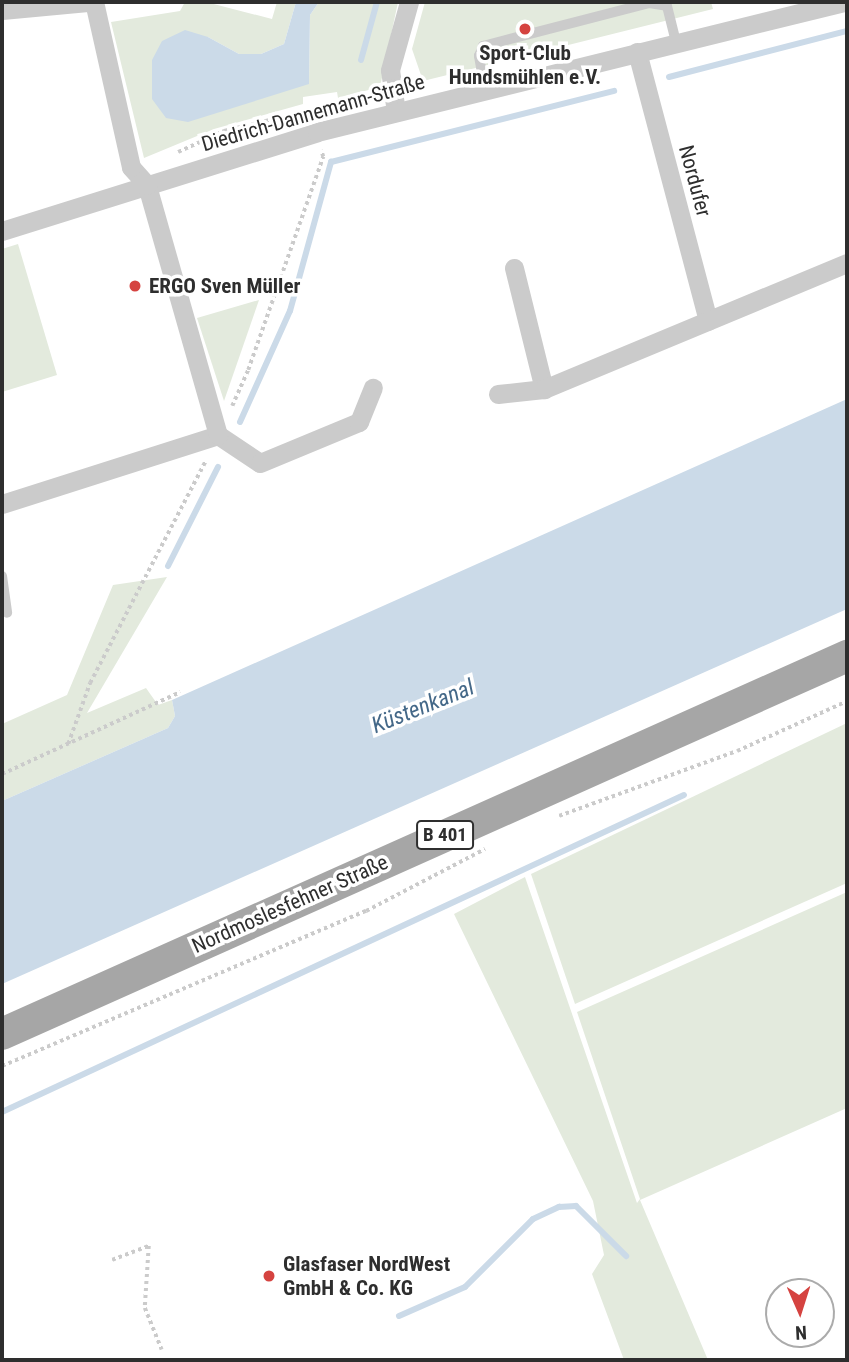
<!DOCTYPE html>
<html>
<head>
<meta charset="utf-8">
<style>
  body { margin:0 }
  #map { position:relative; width:849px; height:1362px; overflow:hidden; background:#fff; font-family:"Roboto Condensed",sans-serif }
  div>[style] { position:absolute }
  .green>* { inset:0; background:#e3eadd }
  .water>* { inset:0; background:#cbdae8 }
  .stream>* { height:6px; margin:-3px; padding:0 3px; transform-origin:3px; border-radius:3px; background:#cbdae8 }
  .path>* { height:3.5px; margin-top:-1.75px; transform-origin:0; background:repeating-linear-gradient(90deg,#cbcbcb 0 3.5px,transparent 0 7px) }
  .service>* { height:10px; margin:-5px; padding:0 5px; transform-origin:5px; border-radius:5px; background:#cbcbcb }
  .minor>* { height:19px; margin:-9.5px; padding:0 9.5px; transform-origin:9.5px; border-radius:9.5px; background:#cbcbcb }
  .primary>* { height:32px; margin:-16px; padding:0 16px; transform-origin:16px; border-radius:16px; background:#a6a6a6 }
  .dots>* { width:19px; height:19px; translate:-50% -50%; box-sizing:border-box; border:4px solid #fff; border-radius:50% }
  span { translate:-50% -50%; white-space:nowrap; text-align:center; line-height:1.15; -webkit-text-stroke:7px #fff; paint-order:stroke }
  .shield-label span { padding:2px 5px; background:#fff; border:2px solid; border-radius:5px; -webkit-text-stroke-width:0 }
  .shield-label { font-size:19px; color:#2e2e2e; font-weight:700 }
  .poi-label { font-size:21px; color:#2e2e2e; font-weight:700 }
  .left { translate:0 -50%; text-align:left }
  .street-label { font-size:21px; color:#2e2e2e }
  .water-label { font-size:23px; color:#446888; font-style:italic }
  .frame { position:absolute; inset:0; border:4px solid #2e2e2e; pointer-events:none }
  .north { position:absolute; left:765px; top:1278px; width:70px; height:70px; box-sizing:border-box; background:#fff; border:2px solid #ababab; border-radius:50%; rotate:177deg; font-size:19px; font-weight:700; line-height:28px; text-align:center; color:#2e2e2e }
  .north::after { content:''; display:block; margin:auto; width:24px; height:32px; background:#d54340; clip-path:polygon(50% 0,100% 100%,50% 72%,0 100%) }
</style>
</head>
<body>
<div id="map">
  <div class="green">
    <i style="clip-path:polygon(185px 2px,206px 2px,272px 19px,277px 2px,296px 2px,284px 44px,261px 54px,239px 54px,208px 37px,162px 41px,309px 84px,310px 15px,319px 2px,398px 2px,380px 87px,338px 98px,337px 92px,303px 97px,303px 104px,214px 129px,144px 158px,111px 22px,180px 11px)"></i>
    <i style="clip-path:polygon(425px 2px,711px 2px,713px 9px,423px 81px,412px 49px)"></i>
    <i style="clip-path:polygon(18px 244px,57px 375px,2px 392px,2px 249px)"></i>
    <i style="clip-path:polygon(259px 300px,224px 401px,197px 318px)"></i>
    <i style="clip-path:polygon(167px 577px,87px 713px,146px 688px,158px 705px,172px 700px,175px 716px,168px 728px,2px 801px,2px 724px,67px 695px,113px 585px)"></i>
    <i style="clip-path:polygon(847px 723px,847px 883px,575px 1004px,531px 874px)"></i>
    <i style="clip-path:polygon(525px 877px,637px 1203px,640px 1199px,577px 1012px,847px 892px,847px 1108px,640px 1200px,708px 1360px,624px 1360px,592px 1274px,604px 1255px,593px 1201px,454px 914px)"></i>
  </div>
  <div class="water">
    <i style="clip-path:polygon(296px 2px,319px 2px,310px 15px,309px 84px,188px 122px,166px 118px,152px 99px,152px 60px,162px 41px,185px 30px,208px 37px,239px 54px,261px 54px,284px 44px)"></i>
    <i style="clip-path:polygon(847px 399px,847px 609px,2px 984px,2px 801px,168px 728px,175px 716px,172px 700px)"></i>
  </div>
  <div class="stream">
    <i style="left:361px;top:60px;width:60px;rotate:-74.6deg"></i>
    <i style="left:669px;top:77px;width:184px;rotate:-14.5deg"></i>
    <i style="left:240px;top:422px;width:122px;rotate:-65.8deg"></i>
    <i style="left:290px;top:311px;width:155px;rotate:-74.6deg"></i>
    <i style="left:331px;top:162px;width:292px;rotate:-14.1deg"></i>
    <i style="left:168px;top:566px;width:111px;rotate:-63.2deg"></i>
    <i style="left:2px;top:1112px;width:752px;rotate:-24.93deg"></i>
    <i style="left:399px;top:1316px;width:72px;rotate:-23.7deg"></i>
    <i style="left:465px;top:1287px;width:96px;rotate:-45deg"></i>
    <i style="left:533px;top:1219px;width:29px;rotate:-25deg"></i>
    <i style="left:559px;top:1207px;width:17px;rotate:-3deg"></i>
    <i style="left:576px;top:1206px;width:71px;rotate:45deg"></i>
  </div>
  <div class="path">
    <i style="left:178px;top:152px;width:51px;rotate:-24.5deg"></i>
    <i style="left:224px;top:131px;width:119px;rotate:-13.6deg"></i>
    <i style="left:232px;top:406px;width:39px;rotate:-66deg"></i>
    <i style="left:248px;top:370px;width:226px;rotate:-70.6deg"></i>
    <i style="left:323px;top:157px;width:7px;rotate:-106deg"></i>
    <i style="left:68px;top:744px;width:65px;rotate:-70.2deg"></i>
    <i style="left:90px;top:683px;width:251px;rotate:-62.5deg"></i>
    <i style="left:2px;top:774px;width:196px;rotate:-24.7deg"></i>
    <i style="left:559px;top:816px;width:189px;rotate:-20.1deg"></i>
    <i style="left:737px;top:751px;width:121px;rotate:-24.4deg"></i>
    <i style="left:2px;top:1066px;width:396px;rotate:-23.1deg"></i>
    <i style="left:366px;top:911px;width:134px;rotate:-27.5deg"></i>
    <i style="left:112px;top:1260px;width:40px;rotate:-21deg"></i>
    <i style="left:149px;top:1246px;width:62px;rotate:93.7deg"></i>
    <i style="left:145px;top:1308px;width:45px;rotate:68deg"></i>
  </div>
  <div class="service">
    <i style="left:485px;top:90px;width:35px;rotate:-100deg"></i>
    <i style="left:479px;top:56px;width:11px;rotate:-68deg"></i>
    <i style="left:483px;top:46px;width:171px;rotate:-14.5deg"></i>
    <i style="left:649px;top:3px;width:18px;rotate:9deg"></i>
    <i style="left:667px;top:6px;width:38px;rotate:76deg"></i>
    <i style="left:2px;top:576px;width:37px;rotate:82deg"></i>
  </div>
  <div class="minor">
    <i style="left:2px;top:10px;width:86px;rotate:-5.3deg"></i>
    <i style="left:637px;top:52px;width:278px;rotate:75.2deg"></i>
    <i style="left:396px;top:112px;width:42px;rotate:-98.1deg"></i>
    <i style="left:390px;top:70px;width:71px;rotate:-74.4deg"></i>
    <i style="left:2px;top:231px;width:330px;rotate:-17.4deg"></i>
    <i style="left:317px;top:132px;width:543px;rotate:-13.86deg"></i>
    <i style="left:514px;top:268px;width:125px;rotate:76.1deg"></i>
    <i style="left:498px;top:394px;width:46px;rotate:-6.2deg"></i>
    <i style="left:544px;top:389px;width:328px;rotate:-22.6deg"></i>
    <i style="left:218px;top:435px;width:50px;rotate:33.7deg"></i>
    <i style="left:260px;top:463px;width:107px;rotate:-22.5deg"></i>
    <i style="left:359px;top:422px;width:37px;rotate:-68deg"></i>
    <i style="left:2px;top:504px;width:227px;rotate:-17.7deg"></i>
    <i style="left:218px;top:435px;width:260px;rotate:-105.9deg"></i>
    <i style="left:147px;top:185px;width:24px;rotate:-132deg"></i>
    <i style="left:131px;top:167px;width:169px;rotate:-102.6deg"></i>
  </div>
  <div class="primary">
    <i style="left:2px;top:1034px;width:926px;rotate:-24.1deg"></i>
  </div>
  <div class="dots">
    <i style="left:525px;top:29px;background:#d54340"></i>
    <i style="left:135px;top:286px;background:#d54340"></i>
    <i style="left:269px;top:1276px;background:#d54340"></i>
  </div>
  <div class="shield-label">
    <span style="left:445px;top:835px">B 401</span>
  </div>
  <div class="poi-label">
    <span style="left:525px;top:65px">Sport-Club<br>Hundsmühlen e.V.</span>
    <span class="left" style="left:149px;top:286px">ERGO Sven Müller</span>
    <span class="left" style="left:283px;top:1276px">Glasfaser NordWest<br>GmbH &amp; Co. KG</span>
  </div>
  <div class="street-label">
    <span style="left:313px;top:113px;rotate:-16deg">Diedrich-Dannemann-Straße</span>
    <span style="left:695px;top:181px;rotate:75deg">Nordufer</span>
    <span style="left:290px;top:904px;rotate:-24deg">Nordmoslesfehner Straße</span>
  </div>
  <div class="water-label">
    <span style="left:423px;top:707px;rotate:-22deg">Küstenkanal</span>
  </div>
  <div class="frame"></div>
  <div class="north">N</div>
</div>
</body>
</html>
